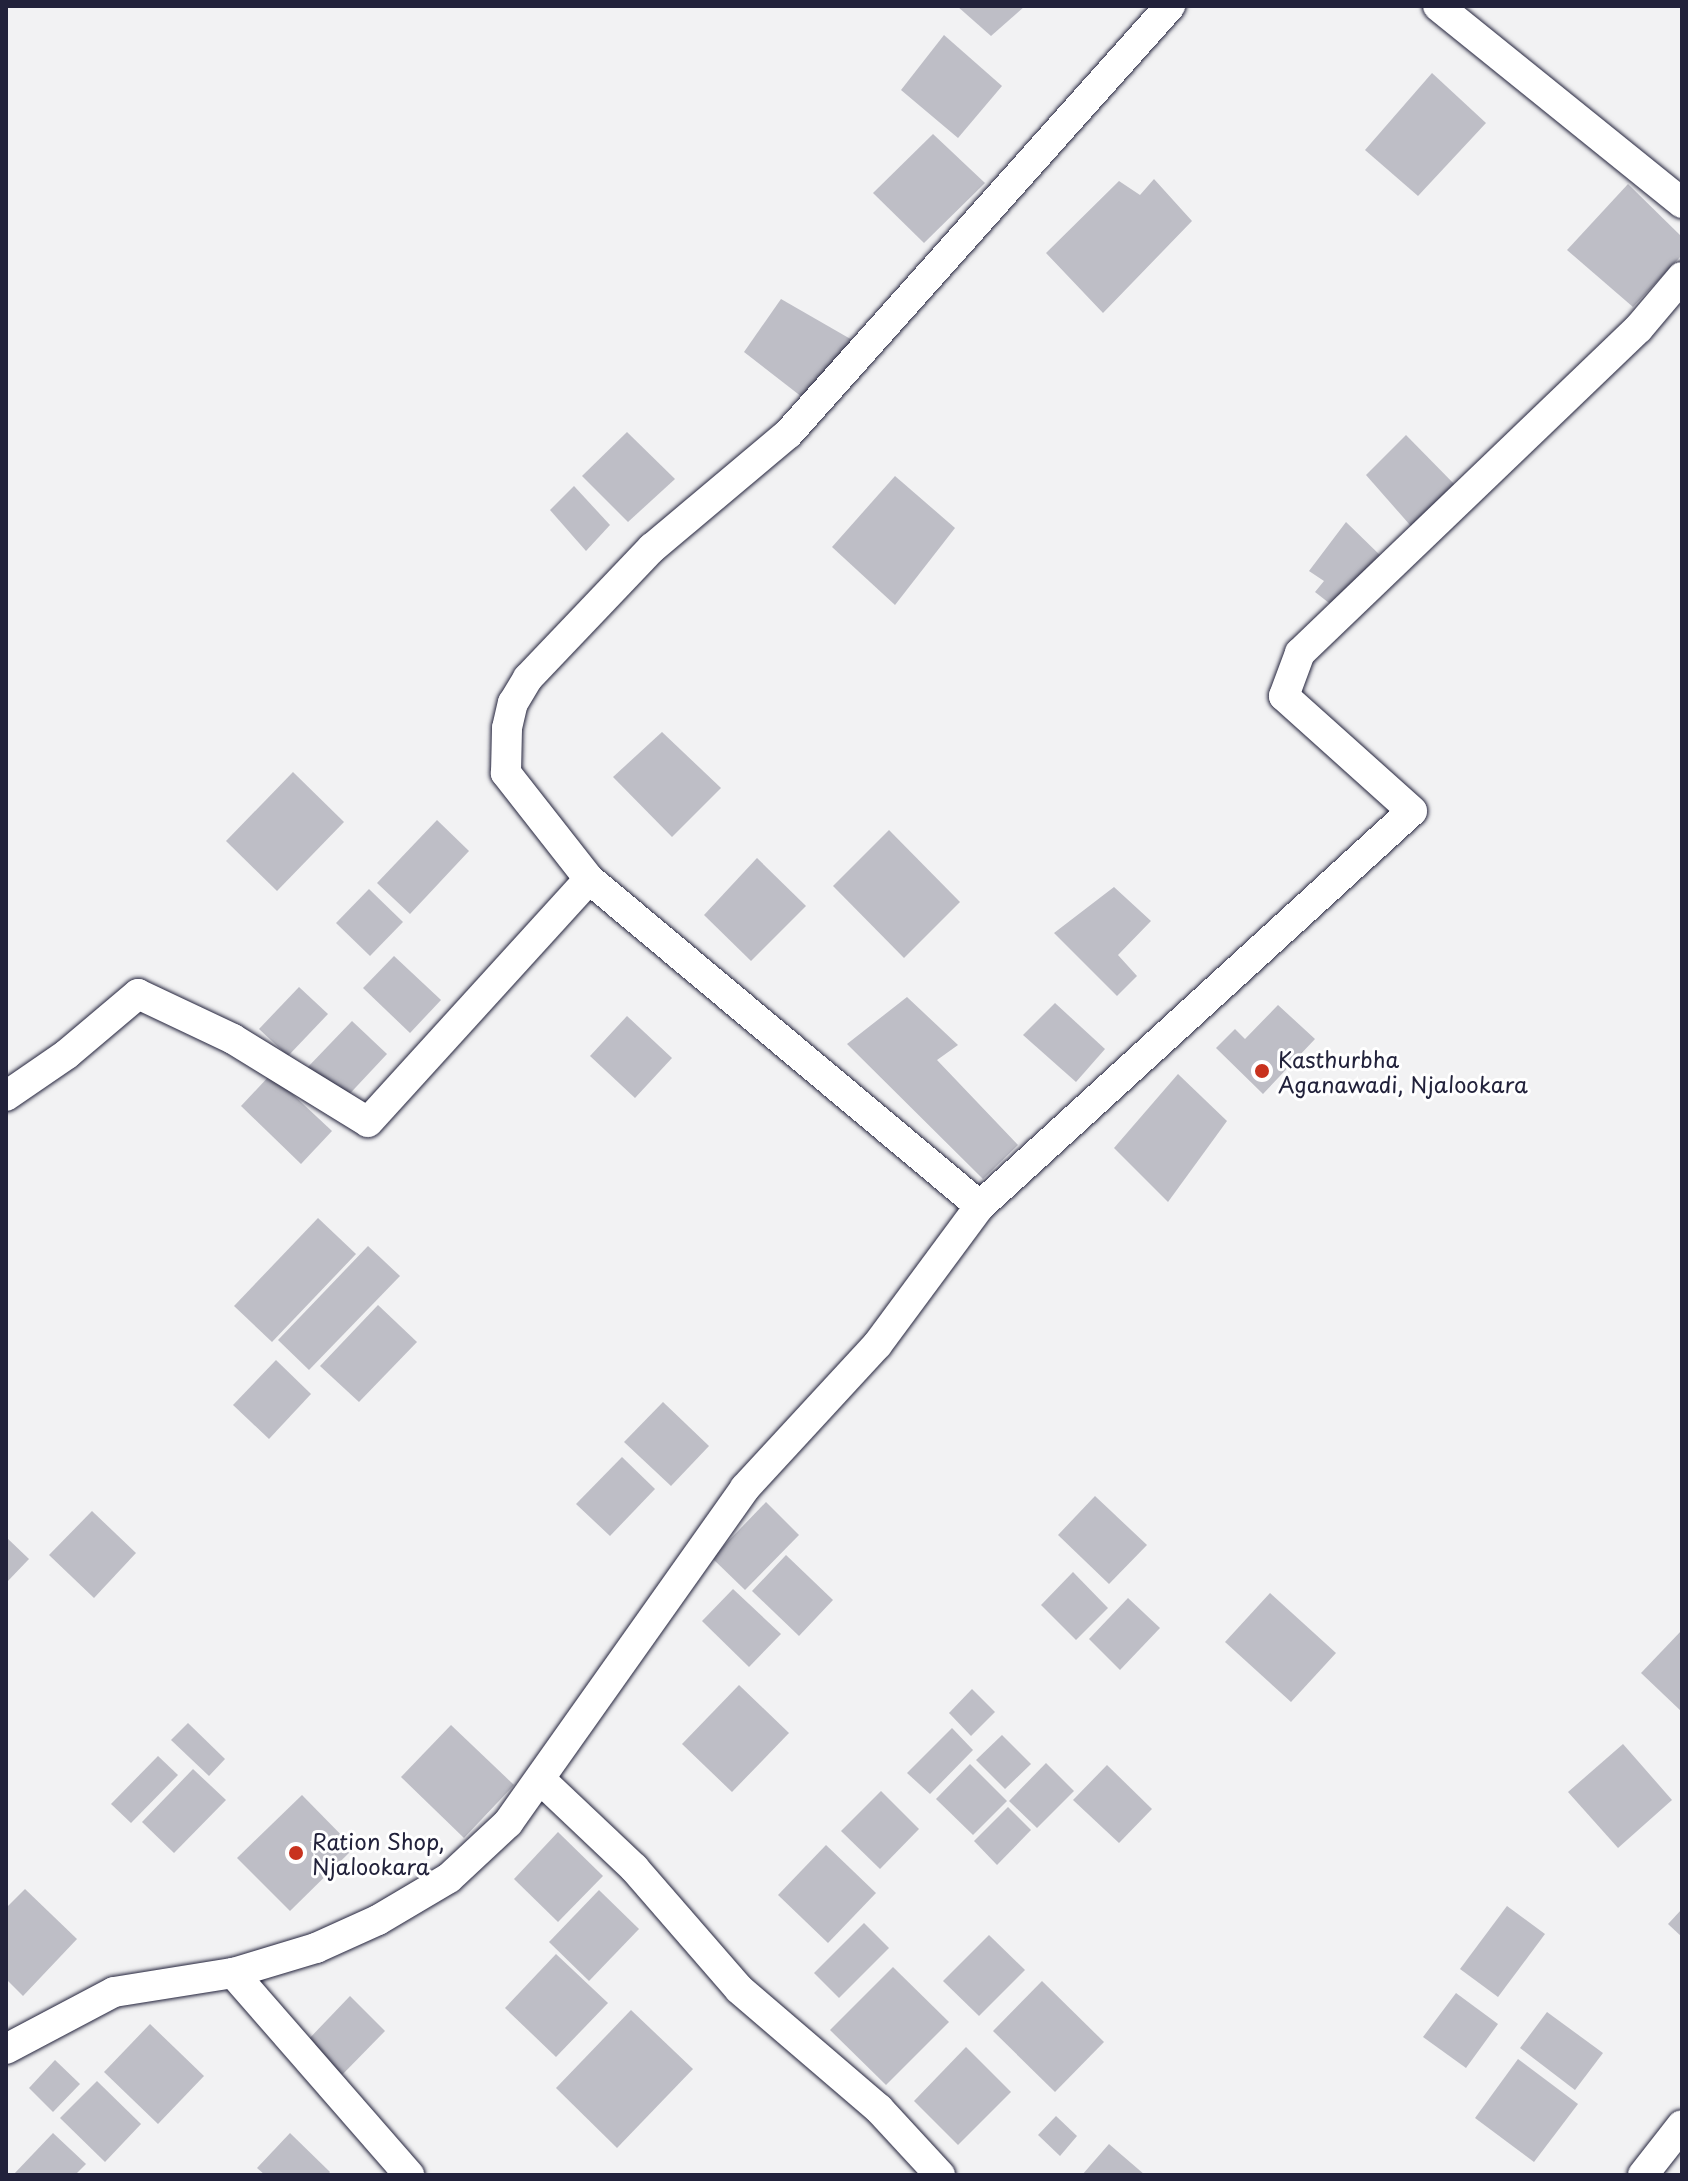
<!DOCTYPE html>
<html>
<head>
<meta charset="utf-8">
<style>
  body { margin:0 }
  #map { position:relative; width:1688px; height:2181px; overflow:hidden; background:#f2f2f3; font-family:"Playpen Sans",sans-serif }
  div>[style] { position:absolute }
  .building>* { inset:0; background:#bebec6 }
  .roads { filter:drop-shadow(0 0 2px #22223b) drop-shadow(0 0 2px #22223b) }
  .street>* { height:30px; margin:-15px; padding:0 15px; transform-origin:15px; border-radius:15px; background:#fff }
  .dots>* { width:22px; height:22px; translate:-50% -50%; box-sizing:border-box; border:4px solid #fff; border-radius:50% }
  span { translate:-50% -50%; white-space:nowrap; text-align:center; line-height:1.15; -webkit-text-stroke:6px #fff; paint-order:stroke }
  .poi-label { font-size:22px; color:#22223b }
  .left { translate:0 -50%; text-align:left }
  .frame { position:absolute; inset:0; border:8px solid #22223b; pointer-events:none }
</style>
</head>
<body>
<div id="map">
  <div class="building">
    <i style="clip-path:polygon(957px 6px,1025px 6px,991px 36px)"></i>
    <i style="clip-path:polygon(944px 35px,1002px 86px,958px 138px,901px 90px)"></i>
    <i style="clip-path:polygon(1432px 73px,1486px 123px,1418px 196px,1365px 150px)"></i>
    <i style="clip-path:polygon(933px 134px,985px 183px,924px 243px,873px 193px)"></i>
    <i style="clip-path:polygon(1154px 179px,1192px 221px,1103px 313px,1046px 253px,1119px 181px,1140px 195px)"></i>
    <i style="clip-path:polygon(1628px 184px,1682px 237px,1682px 255px,1633px 307px,1567px 250px)"></i>
    <i style="clip-path:polygon(781px 299px,854px 341px,811px 404px,744px 352px)"></i>
    <i style="clip-path:polygon(627px 432px,675px 479px,628px 522px,582px 476px)"></i>
    <i style="clip-path:polygon(1406px 435px,1460px 490px,1417px 533px,1366px 475px)"></i>
    <i style="clip-path:polygon(895px 476px,955px 528px,895px 605px,832px 547px)"></i>
    <i style="clip-path:polygon(574px 486px,610px 525px,586px 551px,550px 510px)"></i>
    <i style="clip-path:polygon(1346px 522px,1384px 559px,1338px 610px,1315px 592px,1324px 581px,1309px 571px)"></i>
    <i style="clip-path:polygon(662px 732px,721px 788px,672px 837px,613px 777px)"></i>
    <i style="clip-path:polygon(293px 772px,344px 822px,277px 891px,226px 841px)"></i>
    <i style="clip-path:polygon(437px 820px,469px 851px,410px 914px,377px 883px)"></i>
    <i style="clip-path:polygon(889px 830px,960px 902px,904px 958px,833px 886px)"></i>
    <i style="clip-path:polygon(757px 858px,806px 906px,751px 961px,704px 915px)"></i>
    <i style="clip-path:polygon(1114px 887px,1151px 921px,1118px 955px,1137px 976px,1117px 996px,1054px 933px)"></i>
    <i style="clip-path:polygon(369px 889px,403px 922px,370px 956px,336px 923px)"></i>
    <i style="clip-path:polygon(394px 956px,441px 1000px,410px 1033px,363px 988px)"></i>
    <i style="clip-path:polygon(299px 987px,328px 1014px,288px 1056px,259px 1029px)"></i>
    <i style="clip-path:polygon(907px 997px,958px 1045px,937px 1060px,1018px 1145px,983px 1179px,847px 1044px)"></i>
    <i style="clip-path:polygon(1055px 1003px,1105px 1049px,1076px 1082px,1023px 1035px)"></i>
    <i style="clip-path:polygon(1278px 1005px,1315px 1039px,1263px 1094px,1216px 1048px,1235px 1029px,1245px 1039px)"></i>
    <i style="clip-path:polygon(627px 1016px,672px 1058px,635px 1098px,590px 1056px)"></i>
    <i style="clip-path:polygon(352px 1021px,387px 1054px,342px 1102px,306px 1069px)"></i>
    <i style="clip-path:polygon(271px 1074px,332px 1131px,301px 1164px,241px 1106px)"></i>
    <i style="clip-path:polygon(1178px 1074px,1227px 1121px,1168px 1202px,1114px 1148px)"></i>
    <i style="clip-path:polygon(318px 1218px,356px 1254px,272px 1342px,234px 1306px)"></i>
    <i style="clip-path:polygon(368px 1246px,400px 1276px,309px 1370px,278px 1340px)"></i>
    <i style="clip-path:polygon(378px 1305px,417px 1342px,359px 1402px,320px 1366px)"></i>
    <i style="clip-path:polygon(276px 1360px,311px 1394px,269px 1439px,233px 1405px)"></i>
    <i style="clip-path:polygon(663px 1402px,709px 1446px,671px 1486px,624px 1442px)"></i>
    <i style="clip-path:polygon(622px 1457px,655px 1489px,610px 1536px,576px 1504px)"></i>
    <i style="clip-path:polygon(1095px 1496px,1147px 1545px,1109px 1584px,1058px 1535px)"></i>
    <i style="clip-path:polygon(766px 1502px,799px 1535px,745px 1590px,712px 1558px)"></i>
    <i style="clip-path:polygon(92px 1511px,136px 1553px,94px 1598px,49px 1555px)"></i>
    <i style="clip-path:polygon(6px 1537px,29px 1559px,6px 1583px)"></i>
    <i style="clip-path:polygon(786px 1555px,833px 1600px,799px 1636px,752px 1591px)"></i>
    <i style="clip-path:polygon(1073px 1572px,1108px 1608px,1076px 1640px,1041px 1605px)"></i>
    <i style="clip-path:polygon(733px 1589px,781px 1634px,749px 1667px,702px 1621px)"></i>
    <i style="clip-path:polygon(1270px 1593px,1336px 1653px,1291px 1702px,1225px 1642px)"></i>
    <i style="clip-path:polygon(1128px 1598px,1160px 1628px,1120px 1670px,1089px 1639px)"></i>
    <i style="clip-path:polygon(1682px 1630px,1682px 1712px,1641px 1673px)"></i>
    <i style="clip-path:polygon(739px 1685px,789px 1733px,732px 1792px,682px 1744px)"></i>
    <i style="clip-path:polygon(972px 1689px,995px 1712px,971px 1736px,949px 1713px)"></i>
    <i style="clip-path:polygon(188px 1723px,225px 1759px,209px 1776px,171px 1740px)"></i>
    <i style="clip-path:polygon(451px 1725px,514px 1785px,464px 1838px,401px 1777px)"></i>
    <i style="clip-path:polygon(952px 1728px,973px 1750px,930px 1794px,907px 1773px)"></i>
    <i style="clip-path:polygon(1002px 1735px,1031px 1764px,1005px 1789px,976px 1760px)"></i>
    <i style="clip-path:polygon(1623px 1744px,1672px 1800px,1618px 1848px,1568px 1792px)"></i>
    <i style="clip-path:polygon(158px 1756px,178px 1775px,131px 1823px,111px 1804px)"></i>
    <i style="clip-path:polygon(1046px 1763px,1074px 1791px,1037px 1828px,1009px 1801px)"></i>
    <i style="clip-path:polygon(970px 1764px,1007px 1801px,973px 1835px,936px 1799px)"></i>
    <i style="clip-path:polygon(1107px 1765px,1152px 1809px,1119px 1843px,1073px 1800px)"></i>
    <i style="clip-path:polygon(193px 1769px,226px 1800px,174px 1853px,142px 1822px)"></i>
    <i style="clip-path:polygon(881px 1791px,919px 1829px,880px 1869px,841px 1831px)"></i>
    <i style="clip-path:polygon(302px 1795px,354px 1848px,290px 1911px,237px 1858px)"></i>
    <i style="clip-path:polygon(1008px 1807px,1031px 1830px,997px 1865px,974px 1841px)"></i>
    <i style="clip-path:polygon(558px 1832px,603px 1876px,558px 1922px,514px 1879px)"></i>
    <i style="clip-path:polygon(826px 1845px,876px 1893px,828px 1943px,778px 1895px)"></i>
    <i style="clip-path:polygon(25px 1889px,77px 1939px,23px 1996px,6px 1979px,6px 1908px)"></i>
    <i style="clip-path:polygon(599px 1890px,639px 1929px,589px 1981px,549px 1942px)"></i>
    <i style="clip-path:polygon(1507px 1906px,1545px 1934px,1498px 1997px,1460px 1969px)"></i>
    <i style="clip-path:polygon(1682px 1909px,1682px 1937px,1668px 1924px)"></i>
    <i style="clip-path:polygon(864px 1923px,889px 1948px,839px 1998px,814px 1973px)"></i>
    <i style="clip-path:polygon(989px 1935px,1025px 1970px,979px 2016px,943px 1981px)"></i>
    <i style="clip-path:polygon(556px 1954px,608px 2003px,556px 2057px,505px 2008px)"></i>
    <i style="clip-path:polygon(893px 1967px,949px 2022px,886px 2085px,830px 2030px)"></i>
    <i style="clip-path:polygon(1042px 1981px,1104px 2042px,1055px 2092px,993px 2031px)"></i>
    <i style="clip-path:polygon(1456px 1993px,1498px 2024px,1466px 2068px,1423px 2037px)"></i>
    <i style="clip-path:polygon(350px 1996px,385px 2031px,340px 2077px,305px 2043px)"></i>
    <i style="clip-path:polygon(631px 2010px,693px 2069px,617px 2148px,556px 2088px)"></i>
    <i style="clip-path:polygon(1547px 2012px,1603px 2053px,1575px 2090px,1520px 2048px)"></i>
    <i style="clip-path:polygon(150px 2024px,204px 2076px,158px 2124px,104px 2072px)"></i>
    <i style="clip-path:polygon(966px 2047px,1011px 2092px,958px 2145px,914px 2101px)"></i>
    <i style="clip-path:polygon(1518px 2059px,1578px 2104px,1534px 2162px,1475px 2118px)"></i>
    <i style="clip-path:polygon(55px 2060px,80px 2084px,53px 2112px,29px 2088px)"></i>
    <i style="clip-path:polygon(97px 2081px,141px 2124px,105px 2162px,60px 2118px)"></i>
    <i style="clip-path:polygon(1056px 2116px,1077px 2136px,1060px 2156px,1038px 2135px)"></i>
    <i style="clip-path:polygon(53px 2133px,86px 2164px,75px 2175px,13px 2175px)"></i>
    <i style="clip-path:polygon(290px 2133px,330px 2172px,328px 2175px,265px 2175px,257px 2168px)"></i>
    <i style="clip-path:polygon(1109px 2144px,1145px 2175px,1082px 2175px)"></i>
  </div>
  <div class="roads">
    <div class="street">
      <i style="left:1438px;top:6px;width:314px;rotate:38.9deg"></i>
      <i style="left:6px;top:1096px;width:74px;rotate:-34.5deg"></i>
      <i style="left:67px;top:1054px;width:93px;rotate:-40.2deg"></i>
      <i style="left:138px;top:994px;width:105px;rotate:25.3deg"></i>
      <i style="left:233px;top:1039px;width:158px;rotate:31.6deg"></i>
      <i style="left:368px;top:1122px;width:328px;rotate:-47.7deg"></i>
      <i style="left:980px;top:1206px;width:585px;rotate:-42.44deg"></i>
      <i style="left:1412px;top:811px;width:172px;rotate:-138.1deg"></i>
      <i style="left:1284px;top:696px;width:46px;rotate:-69.6deg"></i>
      <i style="left:1300px;top:653px;width:468px;rotate:-43.8deg"></i>
      <i style="left:1638px;top:329px;width:68px;rotate:-49.8deg"></i>
      <i style="left:541px;top:1780px;width:128px;rotate:43.4deg"></i>
      <i style="left:634px;top:1868px;width:160px;rotate:49deg"></i>
      <i style="left:739px;top:1989px;width:184px;rotate:40.6deg"></i>
      <i style="left:879px;top:2109px;width:90px;rotate:47.3deg"></i>
      <i style="left:233px;top:1973px;width:268px;rotate:48.9deg"></i>
      <i style="left:6px;top:2049px;width:122px;rotate:-27.8deg"></i>
      <i style="left:114px;top:1992px;width:121px;rotate:-9.1deg"></i>
      <i style="left:233px;top:1973px;width:87px;rotate:-16.8deg"></i>
      <i style="left:316px;top:1948px;width:68px;rotate:-24.3deg"></i>
      <i style="left:378px;top:1920px;width:82px;rotate:-30.6deg"></i>
      <i style="left:449px;top:1878px;width:81px;rotate:-43deg"></i>
      <i style="left:508px;top:1823px;width:410px;rotate:-54.7deg"></i>
      <i style="left:745px;top:1488px;width:195px;rotate:-47.3deg"></i>
      <i style="left:877px;top:1345px;width:173px;rotate:-53.5deg"></i>
      <i style="left:980px;top:1206px;width:510px;rotate:-140.09deg"></i>
      <i style="left:589px;top:879px;width:135px;rotate:-128.1deg"></i>
      <i style="left:506px;top:773px;width:45px;rotate:-88.7deg"></i>
      <i style="left:507px;top:728px;width:26px;rotate:-77deg"></i>
      <i style="left:513px;top:703px;width:29px;rotate:-59deg"></i>
      <i style="left:528px;top:678px;width:180px;rotate:-46.4deg"></i>
      <i style="left:652px;top:548px;width:177px;rotate:-40deg"></i>
      <i style="left:788px;top:434px;width:574px;rotate:-48.25deg"></i>
      <i style="left:1643px;top:2175px;width:63px;rotate:-52deg"></i>
    </div>
  </div>
  <div class="dots">
    <i style="left:1262px;top:1071px;background:#c8321e"></i>
    <i style="left:296px;top:1853px;background:#c8321e"></i>
  </div>
  <div class="poi-label">
    <span class="left" style="left:1278px;top:1071px">Kasthurbha<br>Aganawadi, Njalookara</span>
    <span class="left" style="left:312px;top:1853px">Ration Shop,<br>Njalookara</span>
  </div>
  <div class="frame"></div>
</div>
</body>
</html>
